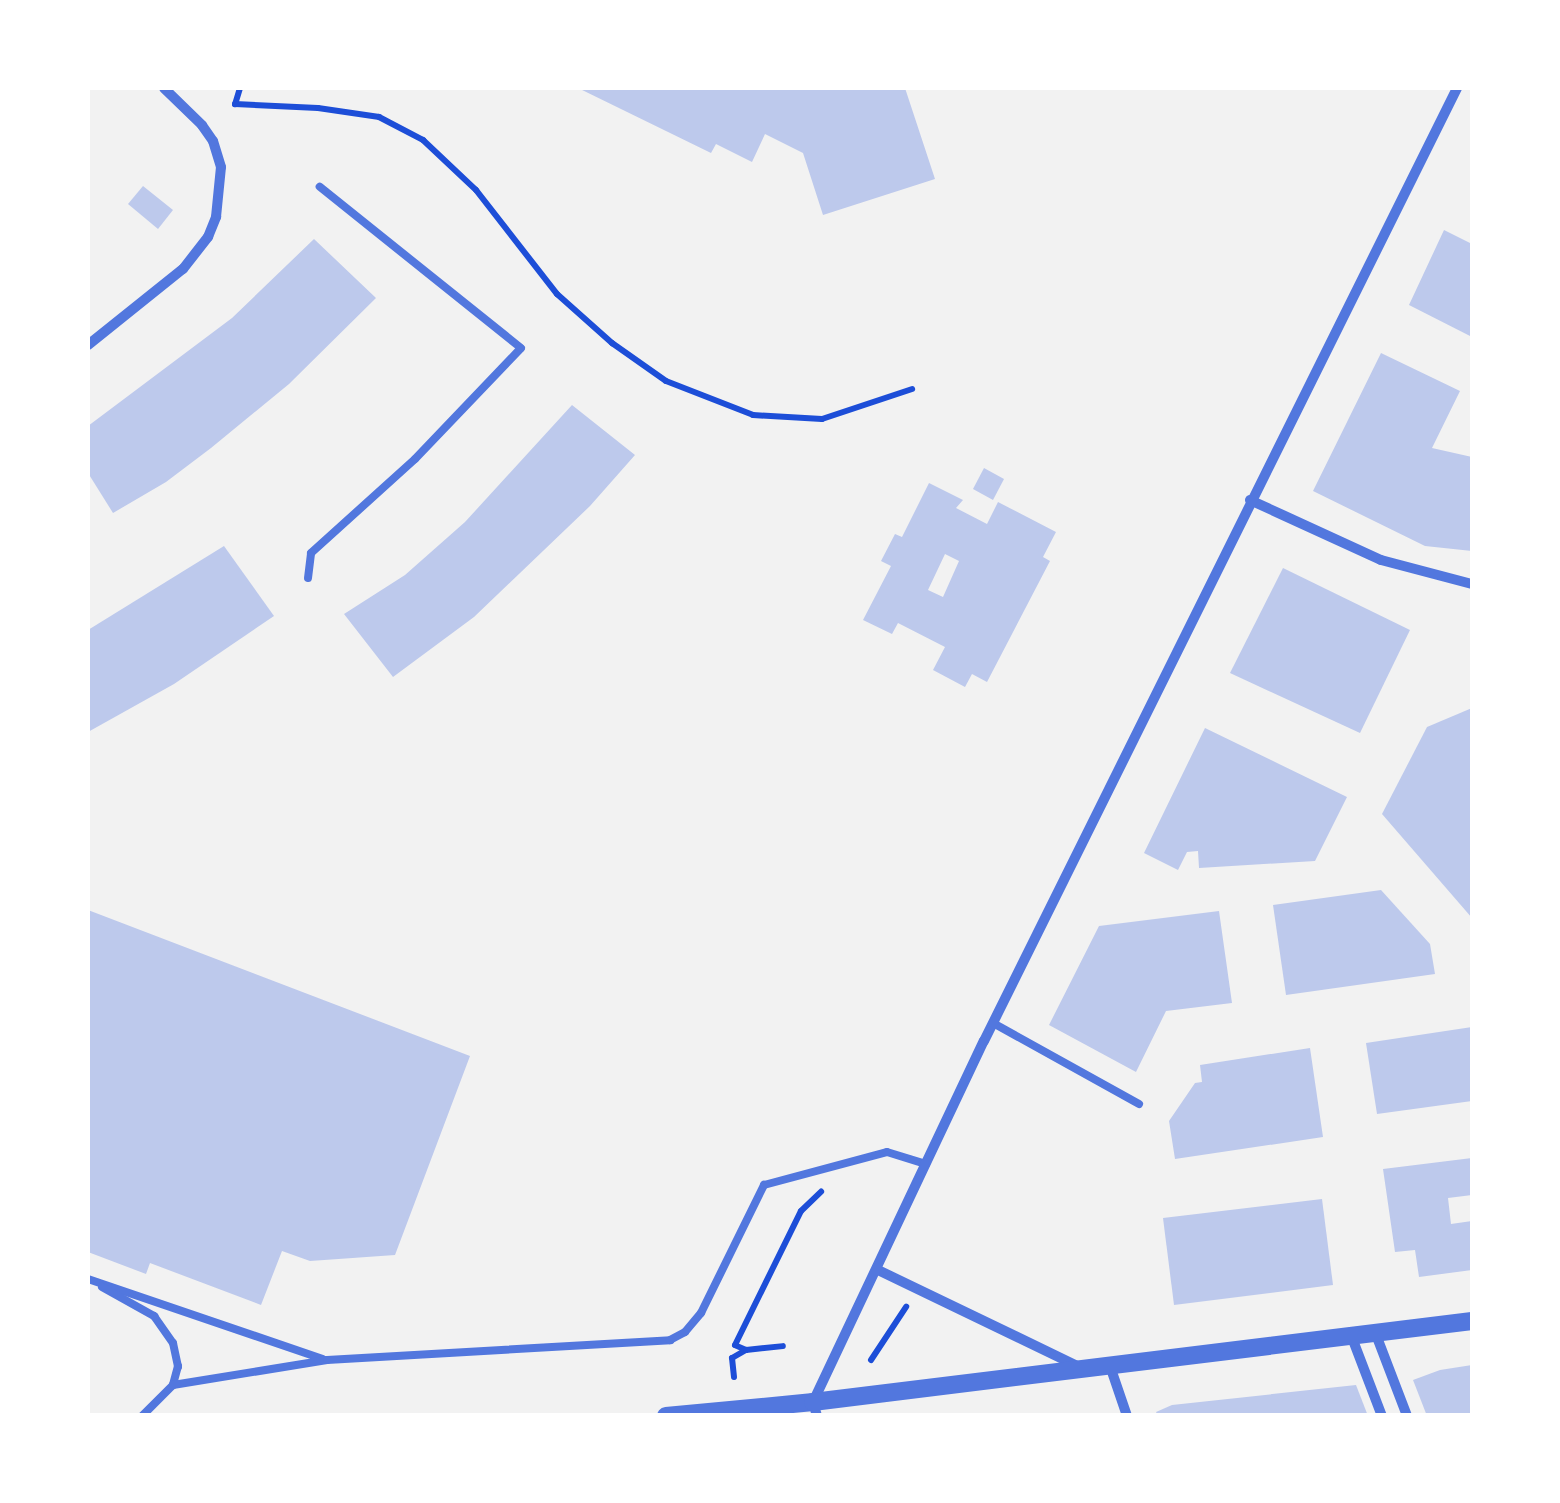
<!DOCTYPE html>
<html>
<head>
<meta charset="utf-8">
<style>
  body { margin:0 }
  #map { position:relative; width:1560px; height:1503px; overflow:hidden; background:#f2f2f2; font-family:"PT Sans Narrow",sans-serif }
  div>[style] { position:absolute }
  .building>* { inset:0; background:#bdc9ec }
  .path>* { height:6px; margin:-3px; padding:0 3px; transform-origin:3px; border-radius:3px; background:#1d4ed8 }
  .service>* { height:8px; margin:-4px; padding:0 4px; transform-origin:4px; border-radius:4px; background:#5277de }
  .minor>* { height:10px; margin:-5px; padding:0 5px; transform-origin:5px; border-radius:5px; background:#5277de }
  .tertiary>* { height:18px; margin:-9px; padding:0 9px; transform-origin:9px; border-radius:9px; background:#5277de }
  span { translate:-50% -50%; white-space:nowrap; text-align:center; line-height:1.15; -webkit-text-stroke:9px #fff; paint-order:stroke }
  .frame { position:absolute; inset:0; border:90px solid #fff; pointer-events:none }
</style>
</head>
<body>
<div id="map">
  <div class="building">
    <i style="clip-path:polygon(578px 88px,905px 88px,935px 179px,823px 215px,803px 153px,765px 134px,752px 162px,716px 144px,711px 153px)"></i>
    <i style="clip-path:polygon(143px 186px,173px 210px,158px 229px,128px 204px)"></i>
    <i style="clip-path:polygon(1444px 230px,1472px 244px,1472px 337px,1409px 305px)"></i>
    <i style="clip-path:polygon(314px 239px,376px 298px,289px 384px,211px 448px,166px 482px,113px 513px,88px 473px,88px 426px,232px 318px)"></i>
    <i style="clip-path:polygon(1381px 353px,1460px 391px,1432px 448px,1472px 457px,1472px 551px,1425px 546px,1313px 491px)"></i>
    <i style="clip-path:polygon(572px 405px,635px 455px,590px 506px,474px 617px,393px 677px,344px 614px,405px 575px,465px 522px)"></i>
    <i style="clip-path:polygon(984px 468px,1004px 479px,993px 500px,973px 489px)"></i>
    <i style="clip-path:polygon(evenodd,929px 483px,963px 500px,956px 508px,987px 524px,998px 502px,1056px 532px,1043px 557px,1050px 561px,987px 682px,972px 674px,965px 687px,933px 670px,945px 647px,898px 623px,892px 634px,863px 620px,891px 566px,881px 561px,895px 534px,902px 537px,929px 483px,945px 554px,959px 561px,943px 597px,928px 590px,945px 554px)"></i>
    <i style="clip-path:polygon(224px 546px,274px 616px,174px 684px,88px 732px,88px 630px)"></i>
    <i style="clip-path:polygon(1283px 568px,1410px 630px,1360px 733px,1230px 673px)"></i>
    <i style="clip-path:polygon(1472px 708px,1472px 918px,1382px 814px,1427px 727px)"></i>
    <i style="clip-path:polygon(1205px 728px,1347px 797px,1315px 861px,1199px 868px,1198px 851px,1187px 852px,1178px 870px,1144px 853px)"></i>
    <i style="clip-path:polygon(1381px 890px,1430px 944px,1435px 974px,1286px 995px,1273px 905px)"></i>
    <i style="clip-path:polygon(88px 910px,470px 1056px,395px 1255px,310px 1261px,282px 1251px,261px 1305px,150px 1263px,146px 1274px,88px 1252px)"></i>
    <i style="clip-path:polygon(1219px 911px,1232px 1003px,1166px 1011px,1136px 1072px,1049px 1025px,1099px 926px)"></i>
    <i style="clip-path:polygon(1472px 1027px,1472px 1101px,1377px 1114px,1366px 1043px)"></i>
    <i style="clip-path:polygon(1310px 1048px,1323px 1137px,1175px 1159px,1169px 1121px,1195px 1083px,1202px 1082px,1200px 1065px)"></i>
    <i style="clip-path:polygon(1472px 1158px,1472px 1195px,1448px 1198px,1451px 1224px,1472px 1221px,1472px 1270px,1419px 1277px,1415px 1250px,1395px 1252px,1383px 1169px)"></i>
    <i style="clip-path:polygon(1322px 1199px,1333px 1285px,1174px 1305px,1163px 1218px)"></i>
    <i style="clip-path:polygon(1472px 1365px,1472px 1416px,1427px 1416px,1413px 1380px,1440px 1370px)"></i>
    <i style="clip-path:polygon(1356px 1385px,1368px 1416px,1158px 1416px,1156px 1412px,1172px 1405px)"></i>
  </div>
  <div class="path">
    <i style="left:240px;top:88px;width:17px;rotate:107deg"></i>
    <i style="left:235px;top:104px;width:83px;rotate:2.8deg"></i>
    <i style="left:318px;top:108px;width:62px;rotate:8.4deg"></i>
    <i style="left:379px;top:117px;width:50px;rotate:27.6deg"></i>
    <i style="left:423px;top:140px;width:73px;rotate:43.3deg"></i>
    <i style="left:476px;top:190px;width:132px;rotate:52.1deg"></i>
    <i style="left:557px;top:294px;width:74px;rotate:41.7deg"></i>
    <i style="left:612px;top:343px;width:66px;rotate:35.1deg"></i>
    <i style="left:666px;top:381px;width:93px;rotate:21.3deg"></i>
    <i style="left:753px;top:415px;width:69px;rotate:3.3deg"></i>
    <i style="left:822px;top:419px;width:95px;rotate:-18.4deg"></i>
    <i style="left:746px;top:1350px;width:12px;rotate:-156deg"></i>
    <i style="left:735px;top:1345px;width:149px;rotate:-63.8deg"></i>
    <i style="left:801px;top:1211px;width:28px;rotate:-44deg"></i>
    <i style="left:871px;top:1360px;width:64px;rotate:-56.6deg"></i>
    <i style="left:734px;top:1377px;width:19px;rotate:-96deg"></i>
    <i style="left:732px;top:1358px;width:16px;rotate:-30deg"></i>
    <i style="left:746px;top:1350px;width:37px;rotate:-6deg"></i>
  </div>
  <div class="service">
    <i style="left:308px;top:578px;width:25px;rotate:-83deg"></i>
    <i style="left:311px;top:553px;width:140px;rotate:-42.1deg"></i>
    <i style="left:415px;top:459px;width:153px;rotate:-46.3deg"></i>
    <i style="left:521px;top:348px;width:258px;rotate:-141.3deg"></i>
    <i style="left:993px;top:1023px;width:167px;rotate:29deg"></i>
    <i style="left:88px;top:1279px;width:248px;rotate:18.8deg"></i>
    <i style="left:102px;top:1287px;width:60px;rotate:29.1deg"></i>
    <i style="left:154px;top:1316px;width:33px;rotate:55deg"></i>
    <i style="left:173px;top:1343px;width:24px;rotate:78deg"></i>
    <i style="left:178px;top:1366px;width:20px;rotate:105deg"></i>
    <i style="left:173px;top:1385px;width:44px;rotate:135deg"></i>
    <i style="left:173px;top:1385px;width:156px;rotate:-9.2deg"></i>
    <i style="left:327px;top:1360px;width:344px;rotate:-3.3deg"></i>
    <i style="left:670px;top:1340px;width:17px;rotate:-28deg"></i>
    <i style="left:685px;top:1332px;width:25px;rotate:-50deg"></i>
    <i style="left:701px;top:1313px;width:143px;rotate:-63.8deg"></i>
    <i style="left:764px;top:1185px;width:127px;rotate:-15deg"></i>
    <i style="left:887px;top:1152px;width:41px;rotate:17.1deg"></i>
  </div>
  <div class="minor">
    <i style="left:88px;top:345px;width:122px;rotate:-38.7deg"></i>
    <i style="left:183px;top:269px;width:41px;rotate:-52deg"></i>
    <i style="left:208px;top:237px;width:22px;rotate:-68deg"></i>
    <i style="left:216px;top:217px;width:50px;rotate:-84.3deg"></i>
    <i style="left:221px;top:167px;width:27px;rotate:-107deg"></i>
    <i style="left:213px;top:141px;width:19px;rotate:-125deg"></i>
    <i style="left:202px;top:125px;width:53px;rotate:-135.8deg"></i>
    <i style="left:1250px;top:500px;width:144px;rotate:24.6deg"></i>
    <i style="left:1381px;top:560px;width:94px;rotate:14.8deg"></i>
    <i style="left:878px;top:1270px;width:224px;rotate:25.7deg"></i>
    <i style="left:1375px;top:1332px;width:90px;rotate:69.1deg"></i>
    <i style="left:1351px;top:1335px;width:87px;rotate:69.1deg"></i>
    <i style="left:1110px;top:1366px;width:53px;rotate:71.2deg"></i>
    <i style="left:817px;top:1416px;width:15px;rotate:-106deg"></i>
    <i style="left:813px;top:1402px;width:399px;rotate:-64.7deg"></i>
    <i style="left:984px;top:1041px;width:1064px;rotate:-63.6deg"></i>
  </div>
  <div class="tertiary">
    <i style="left:666px;top:1416px;width:148px;rotate:-5.4deg"></i>
    <i style="left:813px;top:1402px;width:664px;rotate:-7.01deg"></i>
  </div>
  <div class="frame"></div>
</div>
</body>
</html>
